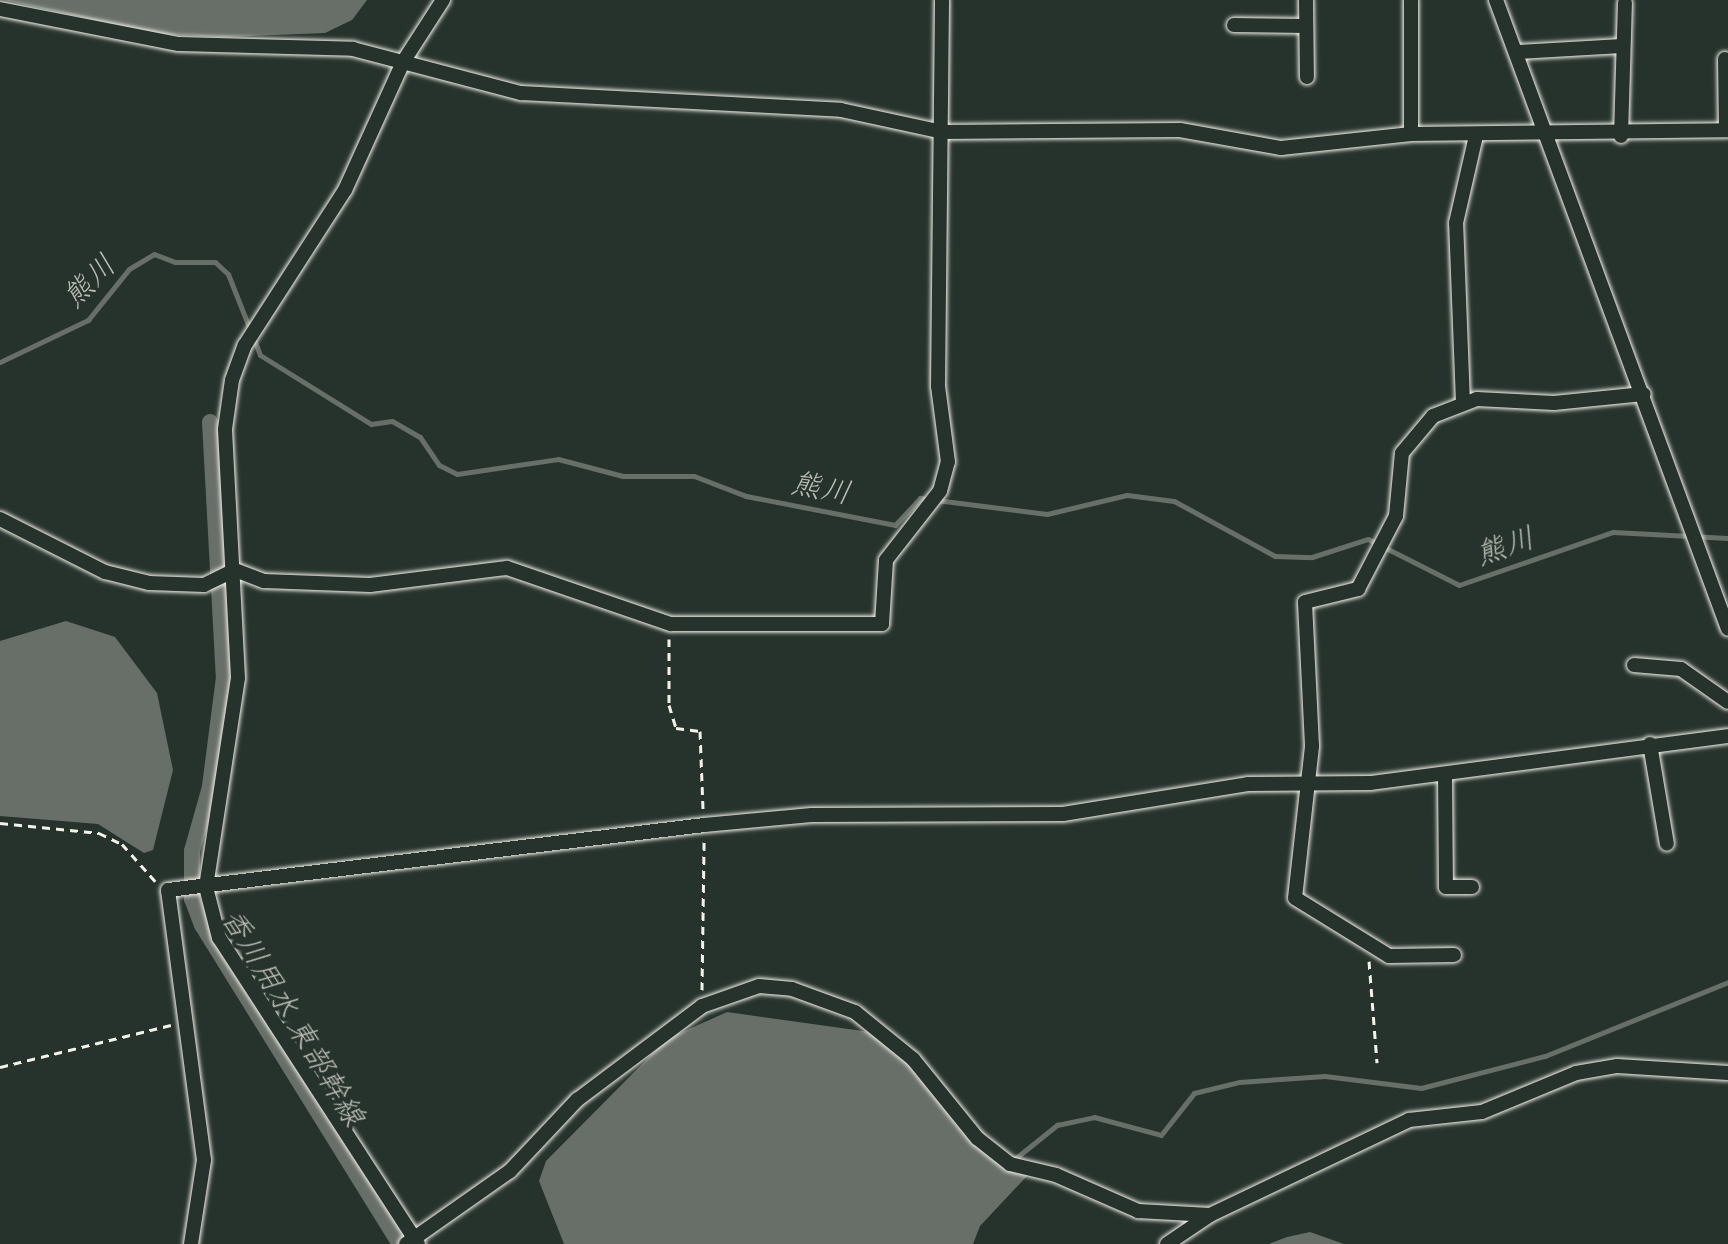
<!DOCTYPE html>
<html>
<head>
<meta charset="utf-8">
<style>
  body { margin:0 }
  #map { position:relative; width:1728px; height:1244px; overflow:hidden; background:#26332d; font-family:Caveat,"Klee One",sans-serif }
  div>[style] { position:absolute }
  .water>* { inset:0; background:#676f68 }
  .stream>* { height:5px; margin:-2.5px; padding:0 2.5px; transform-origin:2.5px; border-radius:2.5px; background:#676f68 }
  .canal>* { height:16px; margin:-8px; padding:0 8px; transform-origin:8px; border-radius:8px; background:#676f68 }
  .path>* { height:3px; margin-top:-1.5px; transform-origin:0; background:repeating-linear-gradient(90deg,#f4f1e8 0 8px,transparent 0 14px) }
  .roads { filter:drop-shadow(0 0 2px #f4f1e8) drop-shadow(0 0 2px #f4f1e8) }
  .minor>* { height:14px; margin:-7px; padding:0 7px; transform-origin:7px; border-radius:7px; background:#26332d }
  span { translate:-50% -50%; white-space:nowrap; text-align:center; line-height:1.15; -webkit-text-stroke:8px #26332d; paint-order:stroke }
  .water-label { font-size:30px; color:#bcbdb5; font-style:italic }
</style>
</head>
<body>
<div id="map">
  <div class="water">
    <i style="clip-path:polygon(4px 0,367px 0,352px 20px,325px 33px,226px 37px,159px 34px)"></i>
    <i style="clip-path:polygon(66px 621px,115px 637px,157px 693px,173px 770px,153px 850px,144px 853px,98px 824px,0 816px,0 641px)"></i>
    <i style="clip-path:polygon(727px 1012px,870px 1032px,903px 1055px,1027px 1176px,980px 1226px,973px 1244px,564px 1244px,539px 1181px,546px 1161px,667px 1039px)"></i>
    <i style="clip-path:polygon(1310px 1232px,1344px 1244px,1269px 1244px,1287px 1237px)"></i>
  </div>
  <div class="stream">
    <i style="left:0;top:362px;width:98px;rotate:-25.5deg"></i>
    <i style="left:88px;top:320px;width:65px;rotate:-51.2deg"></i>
    <i style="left:129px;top:269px;width:29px;rotate:-31deg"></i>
    <i style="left:154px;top:254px;width:22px;rotate:21deg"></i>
    <i style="left:175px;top:262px;width:40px"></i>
    <i style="left:215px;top:262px;width:18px;rotate:43deg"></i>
    <i style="left:228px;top:274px;width:87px;rotate:68.4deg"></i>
    <i style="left:260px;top:355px;width:131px;rotate:31.9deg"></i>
    <i style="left:371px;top:424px;width:21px;rotate:-8deg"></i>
    <i style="left:392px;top:421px;width:32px;rotate:30deg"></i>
    <i style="left:420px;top:437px;width:34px;rotate:56deg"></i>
    <i style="left:439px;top:465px;width:20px;rotate:27deg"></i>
    <i style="left:457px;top:474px;width:102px;rotate:-8.4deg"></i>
    <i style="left:558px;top:459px;width:67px;rotate:14.7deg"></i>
    <i style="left:623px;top:476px;width:71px"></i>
    <i style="left:694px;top:476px;width:56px;rotate:21deg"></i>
    <i style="left:746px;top:496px;width:152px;rotate:11deg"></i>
    <i style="left:895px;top:525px;width:37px;rotate:-47deg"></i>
    <i style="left:920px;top:498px;width:128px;rotate:7.2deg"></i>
    <i style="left:1047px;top:514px;width:82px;rotate:-13.4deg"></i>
    <i style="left:1127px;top:495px;width:47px;rotate:7.3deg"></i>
    <i style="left:1174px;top:501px;width:115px;rotate:28.6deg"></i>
    <i style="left:1275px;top:556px;width:37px;rotate:2deg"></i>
    <i style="left:1312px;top:557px;width:59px;rotate:-17.8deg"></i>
    <i style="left:1368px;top:539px;width:102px;rotate:26.8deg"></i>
    <i style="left:1459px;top:585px;width:163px;rotate:-19deg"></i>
    <i style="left:1613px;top:532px;width:115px;rotate:3deg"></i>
    <i style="left:1012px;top:1161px;width:58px;rotate:-38.7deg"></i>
    <i style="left:1057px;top:1125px;width:38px;rotate:-12deg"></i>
    <i style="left:1094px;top:1117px;width:69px;rotate:15deg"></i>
    <i style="left:1161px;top:1135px;width:53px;rotate:-51.8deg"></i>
    <i style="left:1194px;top:1093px;width:46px;rotate:-13.7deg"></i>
    <i style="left:1239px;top:1082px;width:86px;rotate:-4deg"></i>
    <i style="left:1325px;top:1076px;width:97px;rotate:7.1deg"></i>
    <i style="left:1421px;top:1088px;width:128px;rotate:-14.5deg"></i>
    <i style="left:1545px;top:1056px;width:197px;rotate:-22deg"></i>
  </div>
  <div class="canal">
    <i style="left:210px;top:422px;width:255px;rotate:86.9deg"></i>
    <i style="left:224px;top:677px;width:111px;rotate:97.3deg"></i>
    <i style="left:210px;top:787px;width:66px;rotate:105.7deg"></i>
    <i style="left:192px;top:851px;width:48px;rotate:90deg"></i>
    <i style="left:192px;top:899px;width:28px;rotate:69deg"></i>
    <i style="left:202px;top:925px;width:375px;rotate:58.2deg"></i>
  </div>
  <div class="path">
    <i style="left:669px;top:639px;width:66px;rotate:90deg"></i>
    <i style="left:669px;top:705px;width:24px;rotate:73deg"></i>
    <i style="left:676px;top:728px;width:24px;rotate:7deg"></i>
    <i style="left:700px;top:731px;width:79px;rotate:87.8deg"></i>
    <i style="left:0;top:823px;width:100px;rotate:5.8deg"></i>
    <i style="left:99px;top:833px;width:25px;rotate:26deg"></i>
    <i style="left:122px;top:844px;width:50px;rotate:48.3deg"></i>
    <i style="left:1369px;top:961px;width:102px;rotate:85.5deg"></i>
    <i style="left:702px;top:990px;width:149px;rotate:-89.2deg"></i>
    <i style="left:0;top:1067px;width:176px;rotate:-13.8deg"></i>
  </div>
  <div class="roads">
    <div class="minor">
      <i style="left:1306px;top:0;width:77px;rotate:89.3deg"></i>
      <i style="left:1411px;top:0;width:134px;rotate:90deg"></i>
      <i style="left:1496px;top:0;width:670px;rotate:69.75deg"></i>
      <i style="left:0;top:9px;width:182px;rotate:11.1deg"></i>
      <i style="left:179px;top:44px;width:174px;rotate:1.6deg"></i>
      <i style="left:353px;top:49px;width:174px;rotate:14.7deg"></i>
      <i style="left:521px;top:93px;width:320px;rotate:3deg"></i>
      <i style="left:841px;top:110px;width:104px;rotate:12.2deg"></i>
      <i style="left:943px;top:132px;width:237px;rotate:-0.5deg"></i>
      <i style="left:1180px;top:130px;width:103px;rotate:10.1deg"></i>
      <i style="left:1281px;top:148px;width:131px;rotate:-6.1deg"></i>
      <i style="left:1411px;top:134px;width:317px;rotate:-0.7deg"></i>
      <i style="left:1234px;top:25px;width:72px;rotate:0.8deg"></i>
      <i style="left:1518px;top:52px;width:104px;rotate:-3.3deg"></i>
      <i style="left:1725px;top:59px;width:71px;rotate:89.2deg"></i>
      <i style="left:1621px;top:136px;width:133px;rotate:-88.3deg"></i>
      <i style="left:1463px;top:403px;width:180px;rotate:-92.2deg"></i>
      <i style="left:1456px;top:223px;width:89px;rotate:-77.1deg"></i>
      <i style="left:0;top:519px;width:118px;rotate:26.8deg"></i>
      <i style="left:105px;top:572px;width:45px;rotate:14deg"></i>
      <i style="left:149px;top:583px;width:55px;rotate:2.1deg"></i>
      <i style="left:204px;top:585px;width:34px;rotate:-26deg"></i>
      <i style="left:235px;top:570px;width:31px;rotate:21deg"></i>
      <i style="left:264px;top:581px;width:106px;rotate:2.2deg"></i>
      <i style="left:370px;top:585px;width:138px;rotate:-7.1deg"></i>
      <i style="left:507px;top:568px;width:173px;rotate:18.9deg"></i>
      <i style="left:671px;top:624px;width:211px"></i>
      <i style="left:882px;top:624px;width:64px;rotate:-86.4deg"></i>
      <i style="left:886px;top:560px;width:88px;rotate:-52deg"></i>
      <i style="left:940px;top:491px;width:30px;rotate:-75deg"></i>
      <i style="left:948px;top:462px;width:77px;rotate:-97.5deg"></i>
      <i style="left:938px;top:386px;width:386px;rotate:-89.4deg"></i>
      <i style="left:1634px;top:665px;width:47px;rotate:4.9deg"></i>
      <i style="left:1681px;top:669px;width:57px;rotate:35.1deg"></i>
      <i style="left:1650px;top:744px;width:101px;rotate:80.4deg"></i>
      <i style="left:1445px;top:775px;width:112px;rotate:89.5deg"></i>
      <i style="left:1446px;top:887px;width:26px"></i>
      <i style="left:1454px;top:955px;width:65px;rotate:179.1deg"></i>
      <i style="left:1389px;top:956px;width:110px;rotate:-148.3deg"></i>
      <i style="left:1295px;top:898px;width:153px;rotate:-83.6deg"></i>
      <i style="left:1312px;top:746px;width:144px;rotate:-92.8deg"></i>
      <i style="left:1305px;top:602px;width:55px;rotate:-13.8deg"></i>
      <i style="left:1358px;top:589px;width:82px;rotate:-62.5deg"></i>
      <i style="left:1396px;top:516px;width:63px;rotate:-84.6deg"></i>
      <i style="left:1402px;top:453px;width:48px;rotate:-50deg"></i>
      <i style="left:1433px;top:416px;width:47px;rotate:-21.1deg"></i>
      <i style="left:1477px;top:399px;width:77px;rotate:3deg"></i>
      <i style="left:1554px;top:403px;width:90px;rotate:-5.7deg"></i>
      <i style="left:191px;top:1244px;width:85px;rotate:-81.2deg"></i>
      <i style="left:204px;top:1160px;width:272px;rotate:-97.6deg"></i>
      <i style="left:168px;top:890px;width:540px;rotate:-6.91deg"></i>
      <i style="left:704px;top:825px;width:108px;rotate:-5.3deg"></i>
      <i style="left:812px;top:815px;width:251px;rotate:-0.2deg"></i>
      <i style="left:1063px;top:814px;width:187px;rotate:-9.2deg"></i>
      <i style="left:1248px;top:784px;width:123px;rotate:-0.5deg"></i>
      <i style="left:1371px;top:783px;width:360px;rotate:-7.5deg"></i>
      <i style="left:406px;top:1244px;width:127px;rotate:-35.1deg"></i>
      <i style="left:510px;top:1171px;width:98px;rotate:-46.7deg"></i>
      <i style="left:577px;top:1100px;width:156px;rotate:-36.9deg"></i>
      <i style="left:702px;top:1006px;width:60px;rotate:-19.3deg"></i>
      <i style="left:759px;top:986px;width:33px;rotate:5deg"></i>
      <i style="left:792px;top:989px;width:67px;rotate:20.1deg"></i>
      <i style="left:855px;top:1012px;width:75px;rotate:39deg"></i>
      <i style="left:913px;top:1059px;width:102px;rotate:51deg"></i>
      <i style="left:977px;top:1138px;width:42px;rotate:38.2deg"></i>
      <i style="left:1010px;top:1164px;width:47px;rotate:13.4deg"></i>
      <i style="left:1056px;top:1175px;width:90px;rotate:23.7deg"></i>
      <i style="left:1138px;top:1211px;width:72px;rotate:3.2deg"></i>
      <i style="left:418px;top:1244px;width:365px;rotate:-123deg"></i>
      <i style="left:219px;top:938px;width:53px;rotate:-104.3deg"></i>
      <i style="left:206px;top:887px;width:211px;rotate:-81.3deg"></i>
      <i style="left:238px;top:678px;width:249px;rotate:-93deg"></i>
      <i style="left:225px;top:429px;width:49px;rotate:-81.9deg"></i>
      <i style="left:232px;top:380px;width:37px;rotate:-70deg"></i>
      <i style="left:245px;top:345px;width:184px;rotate:-57.2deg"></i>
      <i style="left:345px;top:190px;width:141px;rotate:-65.6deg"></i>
      <i style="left:403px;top:62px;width:74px;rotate:-57.2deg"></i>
      <i style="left:1167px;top:1244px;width:52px;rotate:-34deg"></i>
      <i style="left:1210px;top:1215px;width:221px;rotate:-25.5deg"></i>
      <i style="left:1409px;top:1120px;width:73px;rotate:-6.3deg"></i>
      <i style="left:1482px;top:1112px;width:102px;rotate:-22.5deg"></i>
      <i style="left:1576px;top:1073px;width:42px;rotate:-9.7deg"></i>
      <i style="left:1617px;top:1066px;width:111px;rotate:3.6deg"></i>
    </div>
  </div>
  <div class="water-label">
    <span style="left:89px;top:281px;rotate:-45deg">熊川</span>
    <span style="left:821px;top:488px;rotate:11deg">熊川</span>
    <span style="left:1505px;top:546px;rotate:-19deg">熊川</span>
    <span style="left:293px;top:1017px;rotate:59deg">香川用水 東部幹線</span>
  </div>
</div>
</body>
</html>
